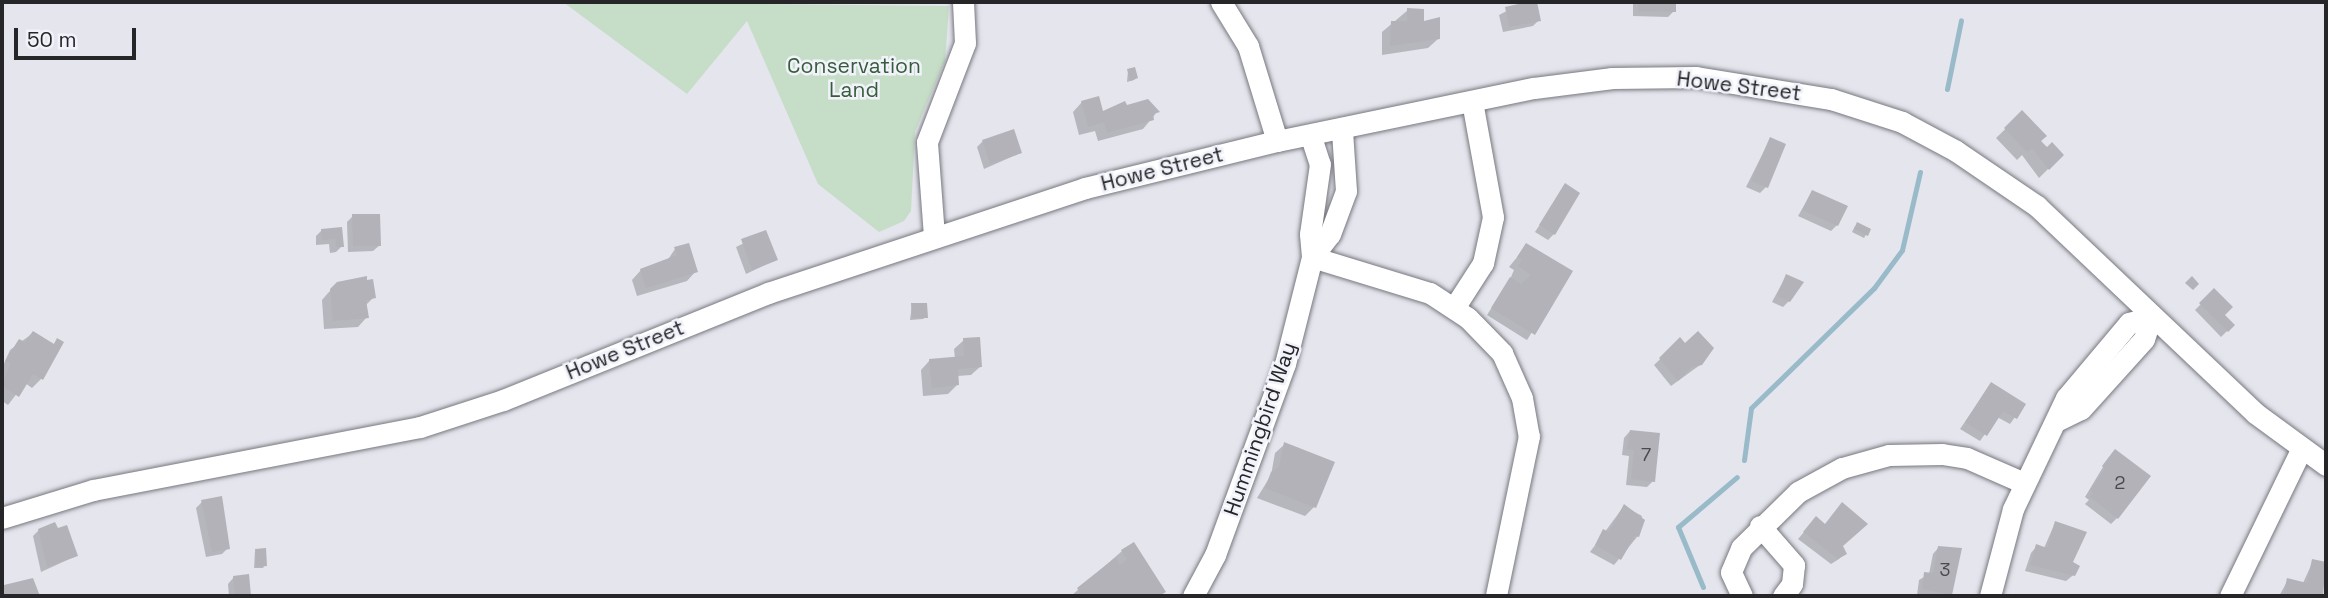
<!DOCTYPE html>
<html>
<head>
<meta charset="utf-8">
<style>
  body { margin:0 }
  #map { position:relative; width:2328px; height:598px; overflow:hidden; background:#e4e5ed; font-family:"Space Grotesk",sans-serif }
  div>[style] { position:absolute }
  .green>* { inset:0; background:#c6ddc8 }
  .shadow>* { inset:0; background:#0003 }
  .stream>* { height:5px; margin:-2.5px; padding:0 2.5px; transform-origin:2.5px; border-radius:2.5px; background:#99bac8 }
  .building>* { inset:0; background:#b3b2b9 }
  .roads { filter:drop-shadow(0 0 2px #77787f) drop-shadow(0 0 2px #77787f) }
  .minor>* { height:21px; margin:-10.5px; padding:0 10.5px; transform-origin:10.5px; border-radius:10.5px; background:#fff }
  span { translate:-50% -50%; white-space:nowrap; text-align:center; line-height:1.15; -webkit-text-stroke:5px #f1f2fa; paint-order:stroke }
  .number-label { font-size:18px; color:#49494d }
  .number-label span { -webkit-text-stroke-width:0 }
  .park-label { font-size:21px; color:#365d3b }
  .street-label { font-size:21px; color:#262629 }
  .frame { position:absolute; inset:0; border:4px solid #262629; pointer-events:none }
  .scale { position:absolute; left:14px; top:28px; width:122px; height:32px; box-sizing:border-box; border:4px solid #262629; border-top:0; padding-left:9px; font-size:21px; line-height:24px; white-space:nowrap; color:#262629; -webkit-text-stroke:5px #f1f2fa; paint-order:stroke }
</style>
</head>
<body>
<div id="map">
  <div class="green">
    <i style="clip-path:polygon(563px 2px,949px 6px,945px 61px,915px 132px,911px 211px,904px 221px,879px 232px,818px 184px,747px 21px,687px 94px)"></i>
  </div>
  <div class="shadow">
    <i style="clip-path:polygon(1524px 2px,1536px 2px,1539px 20px,1533px 26px,1503px 32px,1499px 15px)"></i>
    <i style="clip-path:polygon(1633px 2px,1674px 2px,1674px 11px,1668px 17px,1633px 16px)"></i>
    <i style="clip-path:polygon(1408px 10px,1438px 39px,1428px 48px,1382px 55px,1382px 32px)"></i>
    <i style="clip-path:polygon(1128px 71px,1136px 78px,1134px 80px,1127px 82px)"></i>
    <i style="clip-path:polygon(1082px 102px,1101px 113px,1126px 107px,1157px 112px,1143px 129px,1098px 141px,1095px 131px,1079px 135px,1073px 112px)"></i>
    <i style="clip-path:polygon(2022px 113px,2047px 150px,2062px 155px,2039px 178px,2022px 155px,2017px 160px,1996px 138px)"></i>
    <i style="clip-path:polygon(1770px 139px,1766px 187px,1760px 193px,1746px 187px)"></i>
    <i style="clip-path:polygon(983px 141px,1020px 153px,984px 169px,977px 147px)"></i>
    <i style="clip-path:polygon(1565px 186px,1554px 234px,1548px 240px,1535px 232px)"></i>
    <i style="clip-path:polygon(1812px 192px,1837px 225px,1831px 231px,1798px 216px)"></i>
    <i style="clip-path:polygon(353px 216px,380px 245px,373px 251px,348px 252px,347px 222px)"></i>
    <i style="clip-path:polygon(1855px 226px,1869px 230px,1864px 238px,1852px 232px)"></i>
    <i style="clip-path:polygon(340px 229px,342px 246px,336px 252px,330px 253px,329px 244px,316px 245px,316px 236px,322px 230px)"></i>
    <i style="clip-path:polygon(765px 233px,776px 260px,746px 274px,736px 247px)"></i>
    <i style="clip-path:polygon(1527px 245px,1570px 272px,1527px 340px,1487px 315px,1511px 277px,1514px 270px,1509px 267px)"></i>
    <i style="clip-path:polygon(675px 249px,696px 271px,687px 281px,637px 296px,632px 280px,641px 270px,667px 261px)"></i>
    <i style="clip-path:polygon(1786px 276px,1789px 301px,1783px 307px,1772px 302px)"></i>
    <i style="clip-path:polygon(365px 282px,374px 297px,366px 305px,367px 317px,358px 327px,324px 329px,322px 300px,328px 293px,338px 283px)"></i>
    <i style="clip-path:polygon(2214px 291px,2223px 315px,2233px 325px,2221px 337px,2195px 310px)"></i>
    <i style="clip-path:polygon(912px 305px,926px 317px,923px 319px,910px 320px)"></i>
    <i style="clip-path:polygon(33px 333px,53px 345px,57px 340px,41px 379px,32px 388px,25px 383px,8px 405px,2px 401px,2px 368px,10px 350px)"></i>
    <i style="clip-path:polygon(964px 340px,981px 366px,971px 375px,957px 376px,957px 385px,948px 394px,923px 396px,921px 370px,930px 360px,955px 359px,954px 349px)"></i>
    <i style="clip-path:polygon(1680px 340px,1700px 365px,1671px 386px,1654px 365px)"></i>
    <i style="clip-path:polygon(1991px 384px,2024px 405px,2010px 424px,1997px 417px,1980px 441px,1960px 429px)"></i>
    <i style="clip-path:polygon(1630px 431px,1653px 481px,1647px 487px,1626px 485px,1629px 456px,1622px 455px,1624px 438px)"></i>
    <i style="clip-path:polygon(1285px 444px,1314px 507px,1305px 516px,1257px 498px,1271px 475px,1275px 453px)"></i>
    <i style="clip-path:polygon(2109px 457px,2117px 518px,2111px 524px,2085px 504px,2089px 500px,2085px 497px)"></i>
    <i style="clip-path:polygon(202px 502px,228px 548px,222px 554px,206px 557px,196px 508px)"></i>
    <i style="clip-path:polygon(1624px 506px,1642px 516px,1637px 537px,1614px 565px,1590px 552px)"></i>
    <i style="clip-path:polygon(2055px 523px,2077px 572px,2066px 581px,2025px 571px,2031px 553px,2037px 546px,2044px 548px)"></i>
    <i style="clip-path:polygon(1811px 524px,1841px 546px,1845px 553px,1839px 559px,1831px 564px,1798px 539px)"></i>
    <i style="clip-path:polygon(39px 530px,76px 556px,41px 572px,33px 536px)"></i>
    <i style="clip-path:polygon(1939px 547px,1951px 594px,1917px 595px,1919px 580px,1929px 574px,1933px 554px)"></i>
    <i style="clip-path:polygon(255px 551px,265px 565px,263px 568px,254px 568px)"></i>
    <i style="clip-path:polygon(1122px 551px,1164px 592px,1159px 596px,1071px 596px)"></i>
    <i style="clip-path:polygon(2313px 561px,2326px 564px,2321px 596px,2279px 596px,2288px 580px,2303px 583px)"></i>
    <i style="clip-path:polygon(248px 576px,249px 596px,229px 596px,228px 584px,234px 577px)"></i>
  </div>
  <div class="stream">
    <i style="left:1947px;top:89px;width:70px;rotate:-78.5deg"></i>
    <i style="left:1744px;top:460px;width:52px;rotate:-82.3deg"></i>
    <i style="left:1751px;top:408px;width:172px;rotate:-44.3deg"></i>
    <i style="left:1874px;top:288px;width:47px;rotate:-53.6deg"></i>
    <i style="left:1902px;top:250px;width:80px;rotate:-77deg"></i>
    <i style="left:1703px;top:587px;width:65px;rotate:-112.6deg"></i>
    <i style="left:1678px;top:527px;width:77px;rotate:-40.3deg"></i>
  </div>
  <div class="building">
    <i style="clip-path:polygon(1527px 2px,1537px 2px,1541px 21px,1509px 27px,1505px 7px)"></i>
    <i style="clip-path:polygon(1639px 2px,1676px 2px,1676px 12px,1638px 11px)"></i>
    <i style="clip-path:polygon(1407px 8px,1424px 9px,1424px 21px,1440px 17px,1440px 39px,1390px 46px,1391px 21px,1407px 21px)"></i>
    <i style="clip-path:polygon(1135px 67px,1138px 78px,1130px 81px,1127px 69px)"></i>
    <i style="clip-path:polygon(1099px 96px,1103px 111px,1125px 101px,1127px 105px,1148px 99px,1160px 112px,1153px 114px,1154px 120px,1107px 133px,1104px 122px,1088px 127px,1081px 101px)"></i>
    <i style="clip-path:polygon(2022px 110px,2047px 136px,2041px 141px,2047px 147px,2052px 142px,2064px 155px,2049px 170px,2032px 148px,2027px 152px,2004px 128px)"></i>
    <i style="clip-path:polygon(1014px 129px,1022px 153px,990px 164px,982px 140px)"></i>
    <i style="clip-path:polygon(1770px 137px,1786px 144px,1768px 188px,1751px 181px)"></i>
    <i style="clip-path:polygon(1565px 183px,1580px 193px,1555px 235px,1539px 225px)"></i>
    <i style="clip-path:polygon(1812px 190px,1848px 206px,1838px 226px,1802px 210px)"></i>
    <i style="clip-path:polygon(352px 214px,380px 214px,381px 246px,353px 246px)"></i>
    <i style="clip-path:polygon(1857px 222px,1871px 229px,1868px 236px,1854px 229px)"></i>
    <i style="clip-path:polygon(342px 227px,344px 247px,336px 247px,335px 239px,322px 240px,321px 229px)"></i>
    <i style="clip-path:polygon(766px 230px,778px 260px,752px 270px,741px 239px)"></i>
    <i style="clip-path:polygon(689px 243px,698px 272px,646px 288px,640px 269px,677px 255px,674px 247px)"></i>
    <i style="clip-path:polygon(1526px 243px,1573px 271px,1535px 335px,1491px 308px,1510px 277px,1521px 284px,1531px 275px,1518px 266px,1522px 260px,1517px 257px)"></i>
    <i style="clip-path:polygon(1786px 274px,1804px 282px,1790px 302px,1777px 296px)"></i>
    <i style="clip-path:polygon(367px 276px,367px 280px,373px 279px,376px 298px,366px 300px,369px 318px,333px 321px,330px 289px,337px 282px)"></i>
    <i style="clip-path:polygon(2192px 276px,2199px 284px,2193px 290px,2185px 283px)"></i>
    <i style="clip-path:polygon(2214px 288px,2233px 307px,2225px 315px,2235px 325px,2228px 332px,2199px 303px)"></i>
    <i style="clip-path:polygon(911px 303px,927px 303px,928px 318px,912px 318px)"></i>
    <i style="clip-path:polygon(33px 331px,54px 344px,57px 338px,64px 342px,43px 380px,33px 374px,19px 397px,2px 386px,10px 364px,5px 361px,19px 339px,25px 342px)"></i>
    <i style="clip-path:polygon(1698px 331px,1714px 348px,1702px 365px,1692px 367px,1678px 381px,1659px 358px,1680px 337px,1685px 343px)"></i>
    <i style="clip-path:polygon(980px 337px,982px 367px,958px 369px,959px 385px,932px 388px,929px 359px,964px 356px,963px 338px)"></i>
    <i style="clip-path:polygon(1991px 382px,2026px 404px,2017px 419px,2003px 411px,1987px 436px,1965px 422px)"></i>
    <i style="clip-path:polygon(1630px 430px,1660px 433px,1655px 482px,1631px 479px,1634px 450px,1627px 449px)"></i>
    <i style="clip-path:polygon(1284px 442px,1335px 462px,1316px 508px,1265px 488px,1271px 472px,1279px 467px)"></i>
    <i style="clip-path:polygon(2115px 449px,2151px 476px,2118px 519px,2090px 497px,2093px 493px,2090px 490px,2105px 469px,2102px 466px)"></i>
    <i style="clip-path:polygon(222px 496px,230px 549px,212px 552px,201px 500px)"></i>
    <i style="clip-path:polygon(1842px 502px,1868px 524px,1843px 546px,1847px 554px,1838px 559px,1803px 532px,1816px 516px,1825px 524px)"></i>
    <i style="clip-path:polygon(1624px 504px,1645px 520px,1639px 537px,1635px 536px,1621px 560px,1595px 545px,1603px 529px,1609px 532px)"></i>
    <i style="clip-path:polygon(2055px 521px,2087px 532px,2073px 562px,2080px 566px,2075px 576px,2030px 565px,2036px 544px,2047px 548px)"></i>
    <i style="clip-path:polygon(55px 522px,58px 528px,67px 525px,78px 556px,47px 567px,38px 529px)"></i>
    <i style="clip-path:polygon(1134px 542px,1166px 592px,1159px 596px,1082px 596px,1077px 588px,1116px 557px,1120px 565px,1127px 560px,1121px 550px)"></i>
    <i style="clip-path:polygon(1938px 546px,1962px 548px,1952px 595px,1922px 589px,1924px 572px,1933px 573px)"></i>
    <i style="clip-path:polygon(266px 548px,267px 566px,256px 567px,255px 549px)"></i>
    <i style="clip-path:polygon(2312px 559px,2326px 562px,2323px 596px,2283px 596px,2287px 578px,2307px 583px)"></i>
    <i style="clip-path:polygon(249px 574px,251px 596px,235px 596px,233px 576px)"></i>
    <i style="clip-path:polygon(33px 578px,40px 596px,2px 596px,4px 585px)"></i>
  </div>
  <div class="roads">
    <div class="minor">
      <i style="left:1221px;top:2px;width:52px;rotate:58.5deg"></i>
      <i style="left:1248px;top:46px;width:99px;rotate:73deg"></i>
      <i style="left:1311px;top:137px;width:28px;rotate:72deg"></i>
      <i style="left:1320px;top:164px;width:71px;rotate:98.1deg"></i>
      <i style="left:1310px;top:234px;width:23px;rotate:85deg"></i>
      <i style="left:1312px;top:257px;width:29px;rotate:-52deg"></i>
      <i style="left:1330px;top:234px;width:46px;rotate:-69.6deg"></i>
      <i style="left:1346px;top:191px;width:61px;rotate:-93.8deg"></i>
      <i style="left:934px;top:236px;width:94px;rotate:-94.3deg"></i>
      <i style="left:927px;top:142px;width:106px;rotate:-69deg"></i>
      <i style="left:965px;top:43px;width:41px;rotate:-92.8deg"></i>
      <i style="left:1454px;top:308px;width:54px;rotate:-57.2deg"></i>
      <i style="left:1483px;top:263px;width:47px;rotate:-77.7deg"></i>
      <i style="left:1493px;top:217px;width:118px;rotate:-100.3deg"></i>
      <i style="left:2058px;top:420px;width:25px;rotate:-26deg"></i>
      <i style="left:2081px;top:409px;width:94px;rotate:-48deg"></i>
      <i style="left:2144px;top:339px;width:23px;rotate:-72deg"></i>
      <i style="left:2px;top:518px;width:95px;rotate:-17.1deg"></i>
      <i style="left:93px;top:490px;width:333px;rotate:-10.9deg"></i>
      <i style="left:420px;top:427px;width:87px;rotate:-18deg"></i>
      <i style="left:503px;top:400px;width:286px;rotate:-22deg"></i>
      <i style="left:768px;top:293px;width:334px;rotate:-18.3deg"></i>
      <i style="left:1085px;top:188px;width:198px;rotate:-13.8deg"></i>
      <i style="left:1277px;top:141px;width:262px;rotate:-11.7deg"></i>
      <i style="left:1534px;top:88px;width:79px;rotate:-7.3deg"></i>
      <i style="left:1612px;top:78px;width:84px;rotate:-0.7deg"></i>
      <i style="left:1696px;top:77px;width:137px;rotate:9.3deg"></i>
      <i style="left:1831px;top:99px;width:75px;rotate:17.9deg"></i>
      <i style="left:1902px;top:122px;width:61px;rotate:28.2deg"></i>
      <i style="left:1956px;top:151px;width:98px;rotate:34.2deg"></i>
      <i style="left:2037px;top:206px;width:301px;rotate:43.5deg"></i>
      <i style="left:2255px;top:413px;width:88px;rotate:36.2deg"></i>
      <i style="left:1760px;top:526px;width:52px;rotate:48.9deg"></i>
      <i style="left:1794px;top:565px;width:19px;rotate:96deg"></i>
      <i style="left:1792px;top:584px;width:15px;rotate:127deg"></i>
      <i style="left:1193px;top:596px;width:47px;rotate:-61.8deg"></i>
      <i style="left:1215px;top:555px;width:203px;rotate:-69.9deg"></i>
      <i style="left:1285px;top:364px;width:110px;rotate:-75.8deg"></i>
      <i style="left:1312px;top:257px;width:123px;rotate:17deg"></i>
      <i style="left:1430px;top:293px;width:45px;rotate:33.3deg"></i>
      <i style="left:1468px;top:318px;width:49px;rotate:45.8deg"></i>
      <i style="left:1502px;top:353px;width:49px;rotate:66deg"></i>
      <i style="left:1522px;top:398px;width:39px;rotate:80deg"></i>
      <i style="left:1529px;top:436px;width:163px;rotate:101.7deg"></i>
      <i style="left:1742px;top:596px;width:26px;rotate:-115deg"></i>
      <i style="left:1731px;top:572px;width:26px;rotate:-67deg"></i>
      <i style="left:1741px;top:548px;width:80px;rotate:-44.5deg"></i>
      <i style="left:1798px;top:492px;width:50px;rotate:-28.6deg"></i>
      <i style="left:1842px;top:468px;width:49px;rotate:-15.5deg"></i>
      <i style="left:1889px;top:455px;width:53px;rotate:-1.1deg"></i>
      <i style="left:1942px;top:454px;width:25px;rotate:9deg"></i>
      <i style="left:1967px;top:458px;width:62px;rotate:23.7deg"></i>
      <i style="left:1990px;top:596px;width:90px;rotate:-75.2deg"></i>
      <i style="left:2013px;top:509px;width:123px;rotate:-64.5deg"></i>
      <i style="left:2066px;top:398px;width:98px;rotate:-50deg"></i>
      <i style="left:2129px;top:323px;width:23px;rotate:-15deg"></i>
      <i style="left:2230px;top:596px;width:162px;rotate:-64.1deg"></i>
    </div>
  </div>
  <div class="number-label">
    <span style="left:1646px;top:455px">7</span>
    <span style="left:2120px;top:483px">2</span>
    <span style="left:1945px;top:570px">3</span>
  </div>
  <div class="park-label">
    <span style="left:854px;top:78px">Conservation<br>Land</span>
  </div>
  <div class="street-label">
    <span style="left:1739px;top:86px;rotate:7deg">Howe Street</span>
    <span style="left:1162px;top:169px;rotate:-14deg">Howe Street</span>
    <span style="left:625px;top:350px;rotate:-22deg">Howe Street</span>
    <span style="left:1260px;top:429px;rotate:-71deg">Hummingbird Way</span>
  </div>
  <div class="frame"></div>
  <div class="scale">50 m</div>
</div>
</body>
</html>
